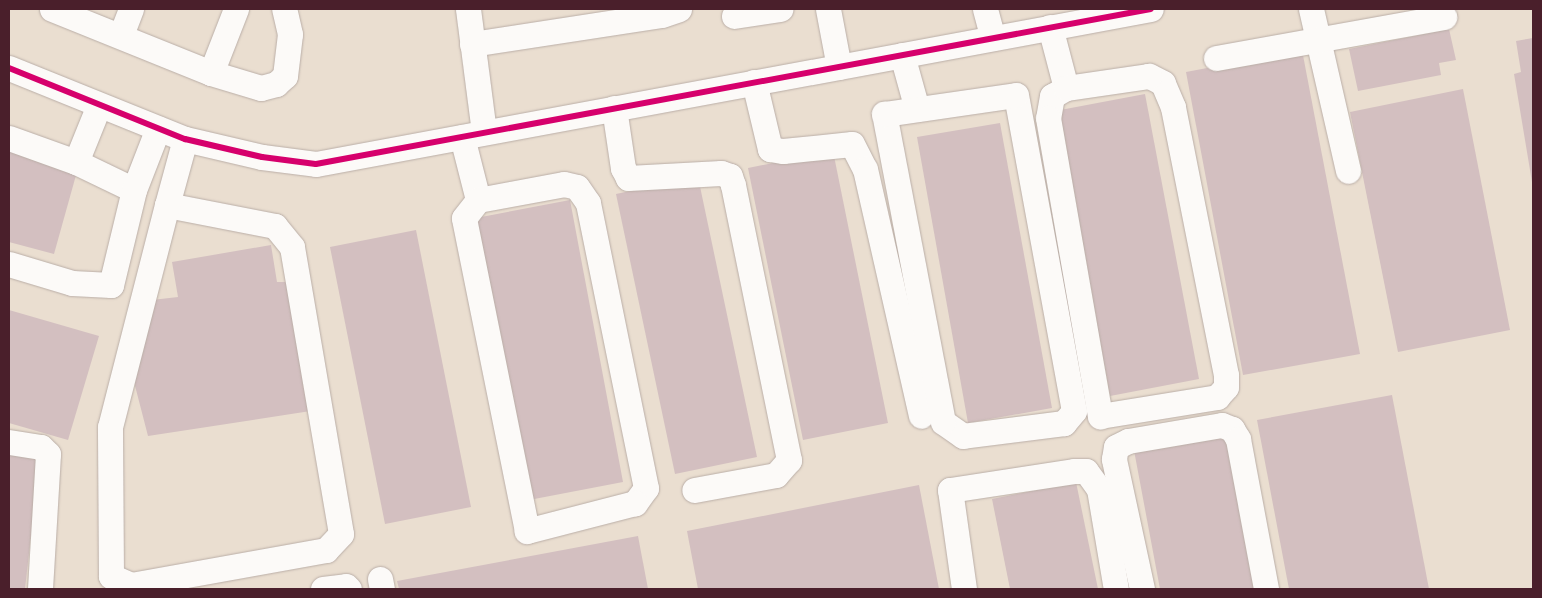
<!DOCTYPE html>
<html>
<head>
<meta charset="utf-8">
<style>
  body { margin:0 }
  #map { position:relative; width:1542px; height:598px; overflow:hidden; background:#eaded0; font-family:Sriracha,sans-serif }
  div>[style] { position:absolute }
  .building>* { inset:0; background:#d3bfc0 }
  .roads { filter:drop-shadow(0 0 1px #baaea7) drop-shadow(0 0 1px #baaea7) }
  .minor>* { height:25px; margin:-12.5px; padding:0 12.5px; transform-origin:12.5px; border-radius:12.5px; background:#fcfaf8 }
  .cycleway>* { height:6px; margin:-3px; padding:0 3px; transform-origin:3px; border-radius:3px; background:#d6006c }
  span { translate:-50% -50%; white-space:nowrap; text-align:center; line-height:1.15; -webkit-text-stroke:4px #f7f3e8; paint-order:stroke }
  .frame { position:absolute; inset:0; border:10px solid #4a1f2b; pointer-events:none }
</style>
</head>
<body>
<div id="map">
  <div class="building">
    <i style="clip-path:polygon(1449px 29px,1456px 60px,1439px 63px,1441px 75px,1358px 91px,1349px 49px)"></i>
    <i style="clip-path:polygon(1533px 38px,1533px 182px,1532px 182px,1514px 74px,1521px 72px,1516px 41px)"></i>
    <i style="clip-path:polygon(1302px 50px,1360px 354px,1243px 375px,1186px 72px)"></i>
    <i style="clip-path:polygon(1463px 89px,1510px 330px,1398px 352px,1350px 112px)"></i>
    <i style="clip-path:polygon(1145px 94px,1199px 379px,1110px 396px,1055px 111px)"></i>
    <i style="clip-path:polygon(1000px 123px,1052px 408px,968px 423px,917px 137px)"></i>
    <i style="clip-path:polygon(9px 150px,78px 168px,54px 254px,9px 242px)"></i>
    <i style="clip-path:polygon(833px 151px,888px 423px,803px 440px,748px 168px)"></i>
    <i style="clip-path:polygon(698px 177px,757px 457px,675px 474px,616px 194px)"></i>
    <i style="clip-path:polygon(570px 200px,623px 482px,529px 500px,476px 218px)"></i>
    <i style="clip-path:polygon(416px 230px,471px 507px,385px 524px,330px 247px)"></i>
    <i style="clip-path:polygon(271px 245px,277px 282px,294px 282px,317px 410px,148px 436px,133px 378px,152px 300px,178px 297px,172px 262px)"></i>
    <i style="clip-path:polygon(9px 310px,99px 336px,68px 440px,9px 423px)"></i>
    <i style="clip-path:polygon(1392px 395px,1429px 589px,1289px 589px,1257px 420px)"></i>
    <i style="clip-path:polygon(1225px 428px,1255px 589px,1160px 589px,1133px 445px)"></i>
    <i style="clip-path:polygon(9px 451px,40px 454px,25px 589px,9px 589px)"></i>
    <i style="clip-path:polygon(1076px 482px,1098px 589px,1010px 589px,992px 499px)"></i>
    <i style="clip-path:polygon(919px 485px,939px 589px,698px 589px,687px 531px)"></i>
    <i style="clip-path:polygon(638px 536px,648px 589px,399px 589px,397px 581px)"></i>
  </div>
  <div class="roads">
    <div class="minor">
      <i style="left:52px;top:9px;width:171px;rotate:21.9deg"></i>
      <i style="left:211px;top:73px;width:52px;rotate:16.7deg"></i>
      <i style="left:261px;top:88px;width:16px;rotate:-15deg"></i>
      <i style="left:276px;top:84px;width:12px;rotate:-42deg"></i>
      <i style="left:285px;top:76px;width:42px;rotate:-83.2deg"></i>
      <i style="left:290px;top:34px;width:26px;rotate:-103deg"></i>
      <i style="left:468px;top:9px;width:124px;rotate:82.6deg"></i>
      <i style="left:828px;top:9px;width:59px;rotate:79.3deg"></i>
      <i style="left:985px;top:9px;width:30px;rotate:75deg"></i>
      <i style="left:1311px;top:9px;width:166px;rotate:77.1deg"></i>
      <i style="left:734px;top:16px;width:47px;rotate:-8.7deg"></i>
      <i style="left:1050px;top:27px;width:63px;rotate:75.3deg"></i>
      <i style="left:1066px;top:88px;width:16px;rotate:150deg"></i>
      <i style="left:1052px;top:96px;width:22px;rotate:100deg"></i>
      <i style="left:1048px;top:118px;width:303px;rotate:80.1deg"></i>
      <i style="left:1100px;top:416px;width:119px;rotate:-9.2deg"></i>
      <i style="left:1217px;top:397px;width:13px;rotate:-48deg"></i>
      <i style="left:1226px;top:387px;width:12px;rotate:-90deg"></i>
      <i style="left:1226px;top:375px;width:273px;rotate:-101.2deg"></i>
      <i style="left:1173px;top:107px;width:26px;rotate:-113deg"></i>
      <i style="left:1163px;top:83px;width:16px;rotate:-153deg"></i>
      <i style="left:1149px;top:76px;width:84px;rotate:171.8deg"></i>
      <i style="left:121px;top:35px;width:28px;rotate:-69deg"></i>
      <i style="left:472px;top:44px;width:192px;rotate:-8.7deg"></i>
      <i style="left:662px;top:15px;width:18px;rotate:-19deg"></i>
      <i style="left:902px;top:55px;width:56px;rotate:74.5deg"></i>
      <i style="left:1216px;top:58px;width:232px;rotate:-10.2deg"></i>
      <i style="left:9px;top:68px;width:190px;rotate:22deg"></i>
      <i style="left:185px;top:139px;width:79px;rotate:13.2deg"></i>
      <i style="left:262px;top:157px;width:54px;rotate:7.4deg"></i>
      <i style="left:316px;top:164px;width:849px;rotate:-10.52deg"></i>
      <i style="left:211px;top:73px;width:69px;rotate:-68.7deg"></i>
      <i style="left:754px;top:82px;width:69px;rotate:76.6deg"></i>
      <i style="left:770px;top:149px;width:13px;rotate:9deg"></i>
      <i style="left:783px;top:151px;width:69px;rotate:-5.8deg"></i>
      <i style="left:852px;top:144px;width:28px;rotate:63deg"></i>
      <i style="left:865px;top:169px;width:253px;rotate:77.2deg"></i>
      <i style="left:1016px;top:95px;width:321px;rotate:79.6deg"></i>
      <i style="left:1074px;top:411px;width:16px;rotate:130deg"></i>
      <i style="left:1064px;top:423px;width:102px;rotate:172.7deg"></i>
      <i style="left:963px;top:436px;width:24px;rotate:-145deg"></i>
      <i style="left:943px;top:422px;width:314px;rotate:-100.8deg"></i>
      <i style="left:884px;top:114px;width:133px;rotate:-8.2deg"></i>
      <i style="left:614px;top:108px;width:61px;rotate:81.5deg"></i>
      <i style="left:623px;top:168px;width:11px;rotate:63deg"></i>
      <i style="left:628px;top:178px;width:93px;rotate:-3.1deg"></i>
      <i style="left:721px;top:173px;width:9px;rotate:18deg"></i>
      <i style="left:730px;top:176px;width:9px;rotate:72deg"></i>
      <i style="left:733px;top:185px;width:281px;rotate:78.5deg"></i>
      <i style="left:789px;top:460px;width:20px;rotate:131deg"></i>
      <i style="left:776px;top:475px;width:83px;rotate:169.6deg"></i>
      <i style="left:462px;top:137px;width:65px;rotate:75.7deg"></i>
      <i style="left:9px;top:138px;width:71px;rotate:19.7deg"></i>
      <i style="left:76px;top:162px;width:64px;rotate:25.8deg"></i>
      <i style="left:76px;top:162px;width:61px;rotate:-68deg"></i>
      <i style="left:564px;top:184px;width:13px;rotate:13deg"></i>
      <i style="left:577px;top:187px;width:19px;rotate:55deg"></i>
      <i style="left:588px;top:203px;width:291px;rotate:78.5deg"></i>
      <i style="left:646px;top:488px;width:19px;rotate:126deg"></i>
      <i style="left:635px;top:503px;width:112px;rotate:165.5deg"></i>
      <i style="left:527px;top:531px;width:319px;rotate:-101.4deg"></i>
      <i style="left:464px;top:218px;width:23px;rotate:-52deg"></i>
      <i style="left:478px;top:200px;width:87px;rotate:-10.5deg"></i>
      <i style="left:167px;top:205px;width:110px;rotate:11deg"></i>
      <i style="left:275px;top:226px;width:27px;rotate:51deg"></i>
      <i style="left:292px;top:247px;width:291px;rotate:80.3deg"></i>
      <i style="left:341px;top:534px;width:22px;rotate:133deg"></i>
      <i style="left:326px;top:550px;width:198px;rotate:169.8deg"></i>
      <i style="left:131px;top:585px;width:22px;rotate:-156deg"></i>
      <i style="left:111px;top:576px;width:149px;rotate:-90.4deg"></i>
      <i style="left:110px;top:427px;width:229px;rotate:-75.6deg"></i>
      <i style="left:167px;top:205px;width:68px;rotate:-74.7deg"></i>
      <i style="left:9px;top:264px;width:66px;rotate:16.8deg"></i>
      <i style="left:72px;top:283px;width:39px;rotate:3deg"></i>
      <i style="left:111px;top:285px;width:98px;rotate:-76.4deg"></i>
      <i style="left:134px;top:190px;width:66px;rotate:-68.8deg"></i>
      <i style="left:9px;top:442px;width:32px;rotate:9deg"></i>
      <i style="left:41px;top:447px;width:10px;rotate:45deg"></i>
      <i style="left:48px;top:454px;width:135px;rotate:93.4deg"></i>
      <i style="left:380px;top:579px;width:10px;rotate:79deg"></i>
      <i style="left:323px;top:589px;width:23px;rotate:-7deg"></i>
      <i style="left:346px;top:586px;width:4px;rotate:45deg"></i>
      <i style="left:964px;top:589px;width:100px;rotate:-98deg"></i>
      <i style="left:950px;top:490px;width:125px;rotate:-8.7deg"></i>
      <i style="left:1074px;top:471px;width:12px"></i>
      <i style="left:1086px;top:471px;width:22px;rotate:54deg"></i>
      <i style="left:1099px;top:489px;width:101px;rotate:80.4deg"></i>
      <i style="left:1142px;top:589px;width:133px;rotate:-102.2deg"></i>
      <i style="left:1114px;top:459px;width:12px;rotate:-81deg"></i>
      <i style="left:1116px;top:447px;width:13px;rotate:-27deg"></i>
      <i style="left:1128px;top:441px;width:95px;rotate:-9.7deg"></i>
      <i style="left:1222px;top:425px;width:11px;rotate:22deg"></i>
      <i style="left:1232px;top:429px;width:12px;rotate:59deg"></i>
      <i style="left:1238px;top:439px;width:153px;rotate:79.4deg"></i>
    </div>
  </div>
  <div class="cycleway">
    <i style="left:9px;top:68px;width:190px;rotate:22deg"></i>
    <i style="left:185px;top:139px;width:79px;rotate:13.2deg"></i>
    <i style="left:262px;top:157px;width:54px;rotate:7.4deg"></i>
    <i style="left:316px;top:164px;width:849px;rotate:-10.52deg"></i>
  </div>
  <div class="frame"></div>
</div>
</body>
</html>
